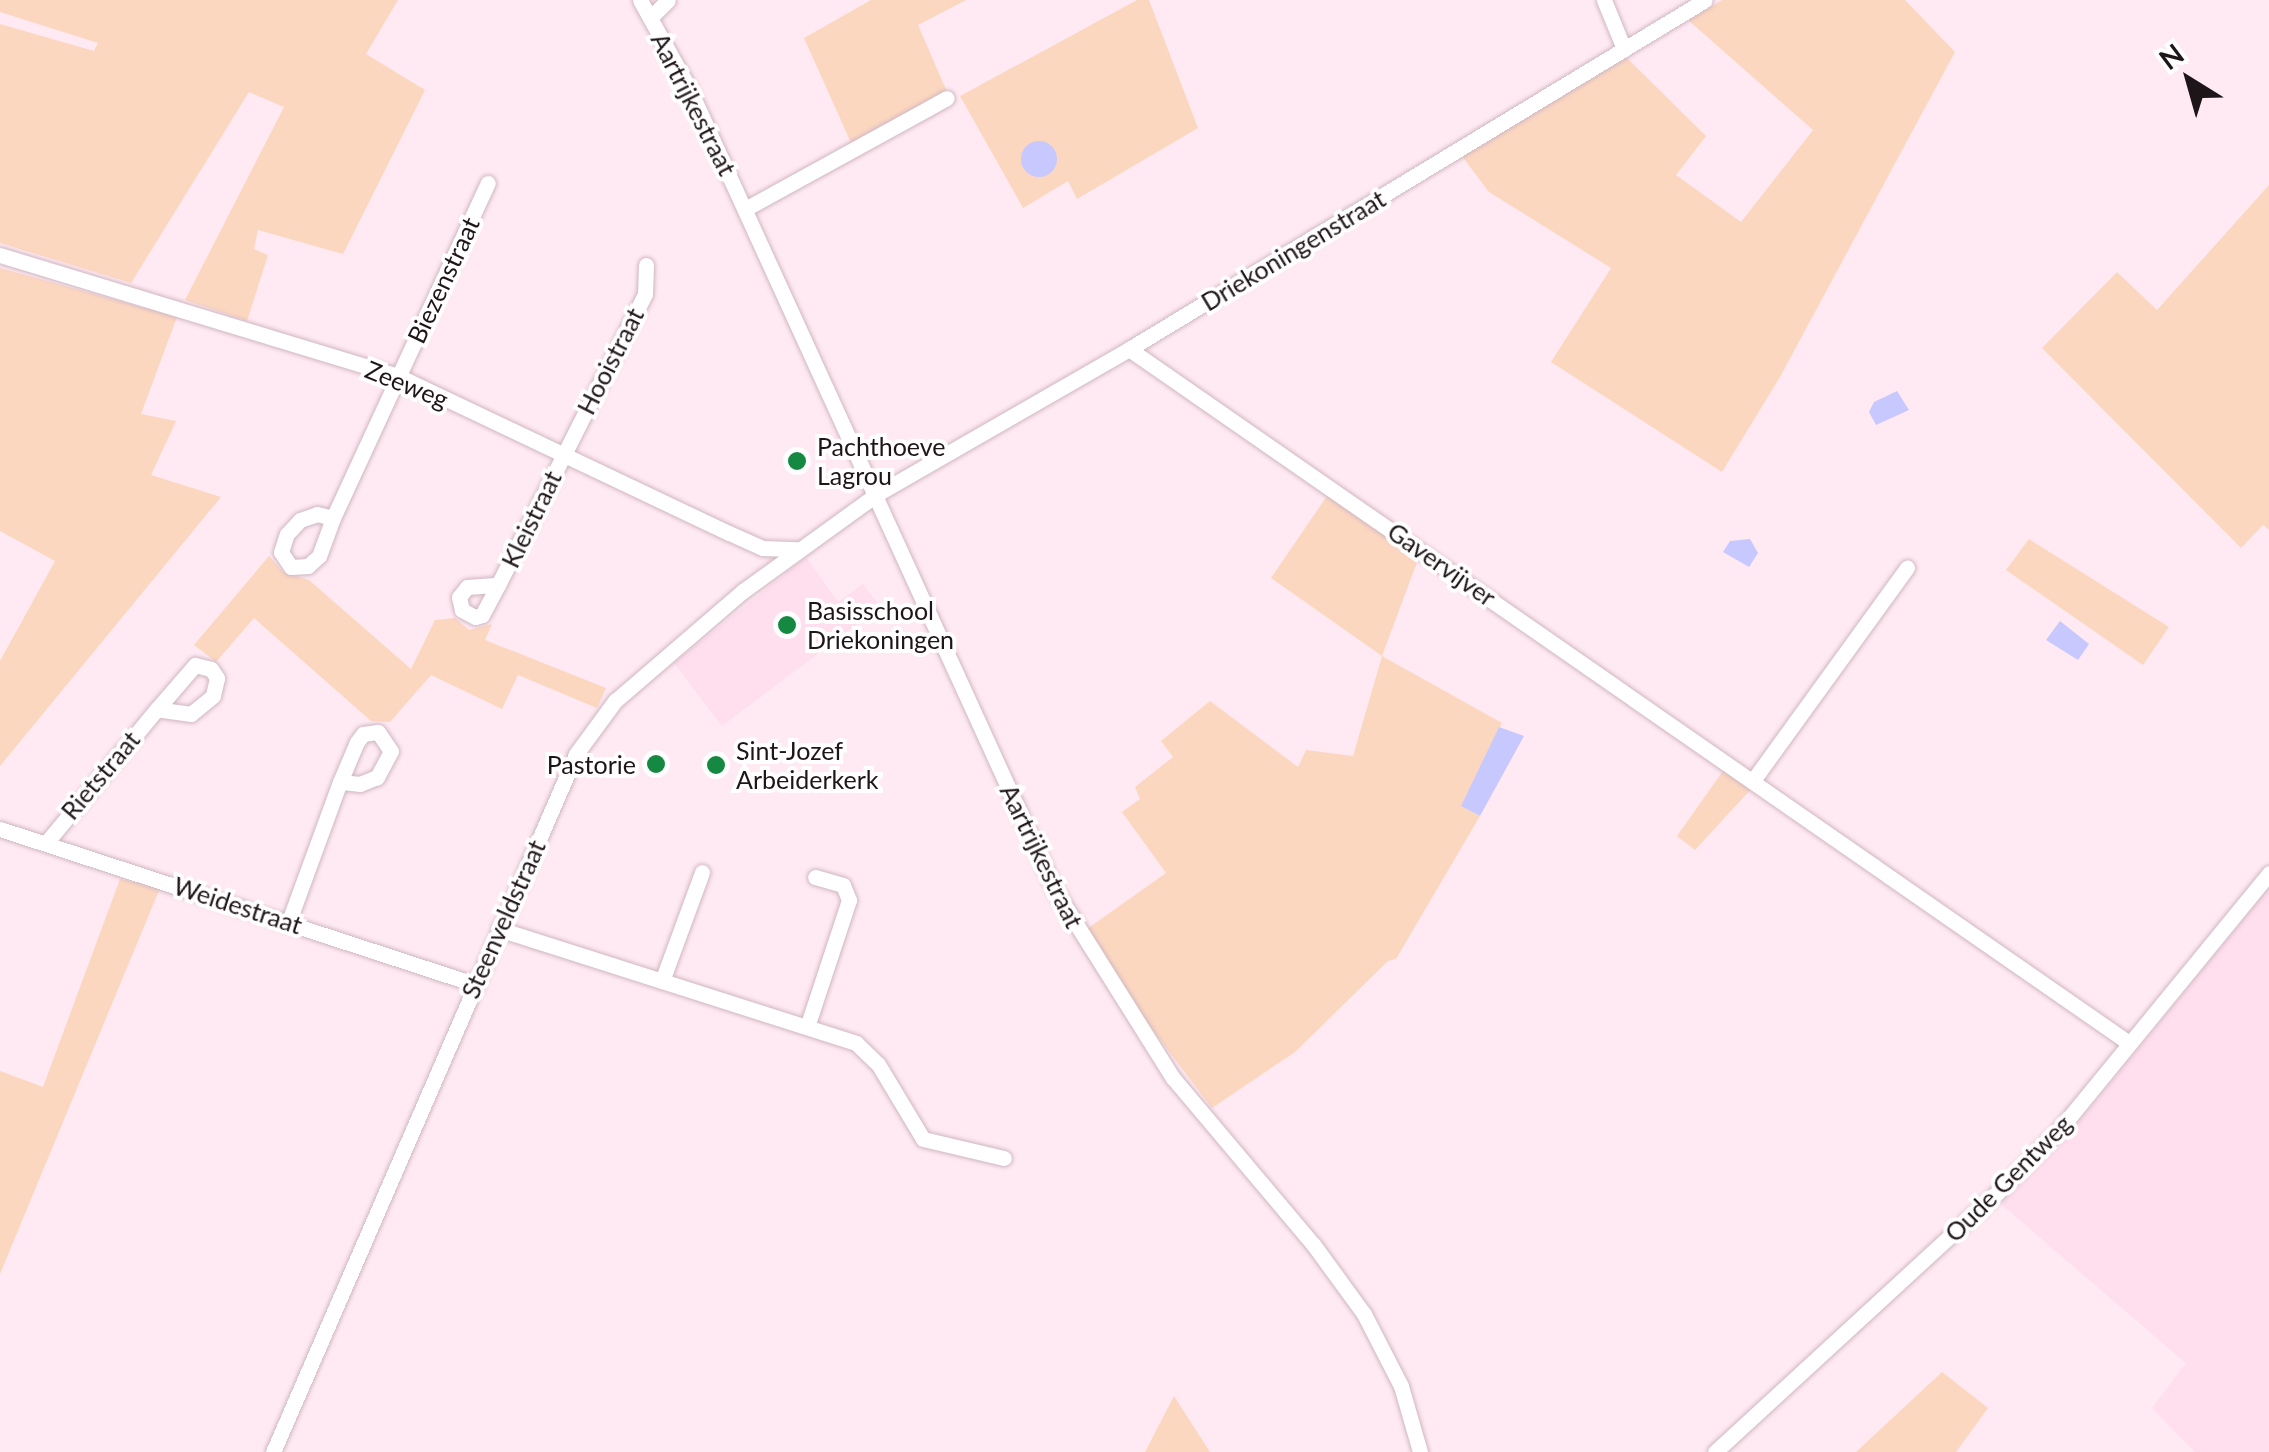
<!DOCTYPE html>
<html>
<head>
<meta charset="utf-8">
<style>
  body { margin:0 }
  #map { position:relative; width:2269px; height:1452px; overflow:hidden; background:#ffeaf3; font-family:Lato,sans-serif }
  div>[style] { position:absolute }
  .built>* { inset:0; background:#ffdeed }
  .green>* { inset:0; background:#fcd7c0 }
  .water>* { inset:0; background:#c7c8fe }
  .round { border-radius:50% }
  .roads { filter:drop-shadow(0 0 2px #d0b7c2) drop-shadow(0 0 2px #d0b7c2) }
  .minor>* { height:15px; margin:-7.5px; padding:0 7.5px; transform-origin:7.5px; border-radius:7.5px; background:#fff }
  .dots>* { width:28px; height:28px; translate:-50% -50%; box-sizing:border-box; border:5px solid #fefefe; border-radius:50% }
  span { translate:-50% -50%; white-space:nowrap; text-align:center; line-height:1.15; -webkit-text-stroke:8px #fefefe; paint-order:stroke }
  .street-label { font-size:25px; color:#1e1519 }
  .poi-label { font-size:25px; color:#1e1519 }
  .left { translate:0 -50%; text-align:left }
  .right { translate:-100% -50%; text-align:right }
  .north { position:absolute; left:2139px; top:30px; width:100px; height:100px; -webkit-text-stroke:8px #fefefe; paint-order:stroke; rotate:323deg; font-size:28px; font-weight:700; line-height:40px; text-align:center; color:#1e1519 }
  .north::after { content:''; display:block; margin:auto; width:35px; height:45px; background:#1e1519; clip-path:polygon(50% 0,100% 100%,50% 72%,0 100%) }
</style>
</head>
<body>
<div id="map">
  <div class="built">
    <i style="clip-path:polygon(806px 557px,838px 602px,863px 584px,880px 607px,722px 726px,674px 663px)"></i>
    <i style="clip-path:polygon(2269px 888px,2269px 1452px,2195px 1452px,2152px 1408px,2186px 1363px,2001px 1204px,2059px 1147px)"></i>
  </div>
  <div class="green">
    <i style="clip-path:polygon(0 0,398px 0,366px 54px,425px 90px,343px 254px,258px 230px,254px 249px,268px 255px,247px 321px,185px 300px,284px 107px,249px 92px,131px 283px,0 243px,0 24px,94px 51px,98px 43px,0 12px)"></i>
    <i style="clip-path:polygon(871px 0,966px 0,918px 25px,948px 94px,852px 145px,804px 38px)"></i>
    <i style="clip-path:polygon(1137px 0,1149px 0,1198px 128px,1077px 199px,1068px 181px,1023px 208px,960px 96px)"></i>
    <i style="clip-path:polygon(1722px 0,1905px 0,1955px 52px,1780px 377px,1722px 472px,1551px 362px,1611px 268px,1489px 192px,1461px 155px,1627px 58px,1706px 136px,1676px 175px,1741px 222px,1813px 130px,1688px 20px)"></i>
    <i style="clip-path:polygon(2269px 185px,2269px 530px,2263px 525px,2241px 548px,2042px 348px,2117px 272px,2157px 310px)"></i>
    <i style="clip-path:polygon(0 268px,177px 317px,141px 414px,176px 421px,151px 475px,221px 497px,0 766px,0 661px,55px 561px,0 531px)"></i>
    <i style="clip-path:polygon(1329px 493px,1419px 557px,1382px 656px,1502px 723px,1461px 806px,1480px 816px,1396px 959px,1388px 961px,1295px 1052px,1212px 1108px,1111px 975px,1087px 929px,1166px 873px,1122px 812px,1140px 799px,1135px 787px,1173px 757px,1161px 741px,1210px 701px,1298px 767px,1306px 750px,1353px 756px,1382px 656px,1271px 578px)"></i>
    <i style="clip-path:polygon(2029px 539px,2169px 627px,2143px 665px,2006px 570px)"></i>
    <i style="clip-path:polygon(269px 556px,283px 572px,309px 580px,411px 669px,435px 620px,455px 618px,469px 630px,492px 624px,485px 640px,606px 688px,597px 708px,518px 675px,502px 709px,431px 675px,390px 722px,371px 721px,254px 618px,216px 662px,194px 645px)"></i>
    <i style="clip-path:polygon(1725px 768px,1753px 787px,1695px 850px,1677px 836px)"></i>
    <i style="clip-path:polygon(120px 879px,160px 888px,0 1274px,0 1071px,43px 1087px)"></i>
    <i style="clip-path:polygon(1942px 1372px,1988px 1408px,1956px 1452px,1856px 1452px)"></i>
    <i style="clip-path:polygon(1174px 1396px,1210px 1452px,1145px 1452px)"></i>
  </div>
  <div class="water">
    <i class="round" style="left:1021px;top:141px;width:36px;height:36px"></i>
    <i style="clip-path:polygon(1897px 391px,1909px 410px,1876px 425px,1869px 412px,1874px 402px)"></i>
    <i style="clip-path:polygon(1750px 539px,1758px 553px,1749px 567px,1723px 552px,1730px 541px)"></i>
    <i style="clip-path:polygon(2060px 621px,2089px 644px,2078px 660px,2046px 640px)"></i>
    <i style="clip-path:polygon(1499px 727px,1524px 736px,1480px 816px,1461px 806px)"></i>
  </div>
  <div class="roads">
    <div class="minor">
      <i style="left:640px;top:0;width:101px;rotate:60.9deg"></i>
      <i style="left:689px;top:88px;width:882px;rotate:65.47deg"></i>
      <i style="left:1055px;top:890px;width:222px;rotate:57.9deg"></i>
      <i style="left:1173px;top:1078px;width:217px;rotate:49.9deg"></i>
      <i style="left:1313px;top:1244px;width:87px;rotate:53.9deg"></i>
      <i style="left:1364px;top:1314px;width:81px;rotate:62.8deg"></i>
      <i style="left:1401px;top:1386px;width:69px;rotate:73.9deg"></i>
      <i style="left:1604px;top:0;width:53px;rotate:67.8deg"></i>
      <i style="left:650px;top:18px;width:25px;rotate:-45deg"></i>
      <i style="left:745px;top:209px;width:230px;rotate:-28.8deg"></i>
      <i style="left:0;top:255px;width:416px;rotate:16.9deg"></i>
      <i style="left:398px;top:376px;width:366px;rotate:25.4deg"></i>
      <i style="left:729px;top:533px;width:37px;rotate:24deg"></i>
      <i style="left:763px;top:548px;width:34px;rotate:2deg"></i>
      <i style="left:1129px;top:349px;width:1217px;rotate:34.76deg"></i>
      <i style="left:317px;top:514px;width:16px;rotate:14deg"></i>
      <i style="left:333px;top:518px;width:40px;rotate:110.2deg"></i>
      <i style="left:319px;top:556px;width:15px;rotate:138deg"></i>
      <i style="left:308px;top:566px;width:17px;rotate:177deg"></i>
      <i style="left:291px;top:567px;width:18px;rotate:-124deg"></i>
      <i style="left:281px;top:552px;width:19px;rotate:-72deg"></i>
      <i style="left:287px;top:534px;width:19px;rotate:-47deg"></i>
      <i style="left:300px;top:520px;width:18px;rotate:-19deg"></i>
      <i style="left:333px;top:518px;width:369px;rotate:-65.2deg"></i>
      <i style="left:498px;top:585px;width:34px;rotate:118deg"></i>
      <i style="left:482px;top:615px;width:7px;rotate:164deg"></i>
      <i style="left:475px;top:617px;width:15px;rotate:-152deg"></i>
      <i style="left:462px;top:610px;width:13px;rotate:-103deg"></i>
      <i style="left:459px;top:597px;width:13px;rotate:-51deg"></i>
      <i style="left:467px;top:587px;width:31px;rotate:-4deg"></i>
      <i style="left:498px;top:585px;width:326px;rotate:-63.2deg"></i>
      <i style="left:645px;top:294px;width:29px;rotate:-88deg"></i>
      <i style="left:195px;top:665px;width:16px;rotate:14deg"></i>
      <i style="left:211px;top:669px;width:11px;rotate:56deg"></i>
      <i style="left:217px;top:678px;width:18px;rotate:103deg"></i>
      <i style="left:213px;top:696px;width:28px;rotate:141deg"></i>
      <i style="left:191px;top:714px;width:34px;rotate:-172deg"></i>
      <i style="left:157px;top:709px;width:58px;rotate:-49.2deg"></i>
      <i style="left:378px;top:732px;width:23px;rotate:56deg"></i>
      <i style="left:391px;top:751px;width:30px;rotate:118deg"></i>
      <i style="left:377px;top:777px;width:18px;rotate:158deg"></i>
      <i style="left:360px;top:784px;width:20px;rotate:-174deg"></i>
      <i style="left:340px;top:782px;width:43px;rotate:-67deg"></i>
      <i style="left:357px;top:742px;width:10px;rotate:-53deg"></i>
      <i style="left:363px;top:734px;width:15px;rotate:-8deg"></i>
      <i style="left:1754px;top:779px;width:261px;rotate:-54.1deg"></i>
      <i style="left:0;top:829px;width:500px;rotate:18.1deg"></i>
      <i style="left:46px;top:843px;width:174px;rotate:-50.4deg"></i>
      <i style="left:289px;top:921px;width:148px;rotate:-69.9deg"></i>
      <i style="left:499px;top:929px;width:375px;rotate:17.7deg"></i>
      <i style="left:856px;top:1043px;width:30px;rotate:44deg"></i>
      <i style="left:878px;top:1064px;width:87px;rotate:59deg"></i>
      <i style="left:923px;top:1139px;width:83px;rotate:13.2deg"></i>
      <i style="left:662px;top:981px;width:116px;rotate:-69.8deg"></i>
      <i style="left:807px;top:1027px;width:134px;rotate:-71.7deg"></i>
      <i style="left:849px;top:900px;width:16px;rotate:-112deg"></i>
      <i style="left:843px;top:885px;width:29px;rotate:-164deg"></i>
      <i style="left:273px;top:1452px;width:761px;rotate:-66.53deg"></i>
      <i style="left:576px;top:754px;width:66px;rotate:-53.7deg"></i>
      <i style="left:615px;top:701px;width:169px;rotate:-40.7deg"></i>
      <i style="left:743px;top:591px;width:165px;rotate:-35.9deg"></i>
      <i style="left:877px;top:494px;width:291px;rotate:-29.9deg"></i>
      <i style="left:1129px;top:349px;width:673px;rotate:-31.21deg"></i>
      <i style="left:1715px;top:1452px;width:383px;rotate:-42.6deg"></i>
      <i style="left:1997px;top:1193px;width:88px;rotate:-45.5deg"></i>
      <i style="left:2059px;top:1130px;width:332px;rotate:-50.7deg"></i>
    </div>
  </div>
  <div class="dots">
    <i style="left:797px;top:461px;background:#158942"></i>
    <i style="left:787px;top:625px;background:#158942"></i>
    <i style="left:656px;top:764px;background:#158942"></i>
    <i style="left:716px;top:765px;background:#158942"></i>
  </div>
  <div class="street-label">
    <span style="left:694px;top:104px;rotate:63deg">Aartrijkestraat</span>
    <span style="left:1293px;top:250px;rotate:-31deg">Driekoningenstraat</span>
    <span style="left:443px;top:280px;rotate:-65deg">Biezenstraat</span>
    <span style="left:610px;top:361px;rotate:-63deg">Hooistraat</span>
    <span style="left:407px;top:384px;rotate:22deg">Zeeweg</span>
    <span style="left:531px;top:519px;rotate:-64deg">Kleistraat</span>
    <span style="left:1442px;top:564px;rotate:35deg">Gavervijver</span>
    <span style="left:100px;top:775px;rotate:-50deg">Rietstraat</span>
    <span style="left:1042px;top:856px;rotate:64deg">Aartrijkestraat</span>
    <span style="left:238px;top:905px;rotate:18deg">Weidestraat</span>
    <span style="left:503px;top:919px;rotate:-66deg">Steenveldstraat</span>
    <span style="left:2008px;top:1178px;rotate:-45deg">Oude Gentweg</span>
  </div>
  <div class="poi-label">
    <span class="left" style="left:817px;top:461px">Pachthoeve<br>Lagrou</span>
    <span class="left" style="left:807px;top:625px">Basisschool<br>Driekoningen</span>
    <span class="left" style="left:736px;top:765px">Sint-Jozef<br>Arbeiderkerk</span>
    <span class="right" style="left:636px;top:764px">Pastorie</span>
  </div>
  <div class="north">N</div>
</div>
</body>
</html>
